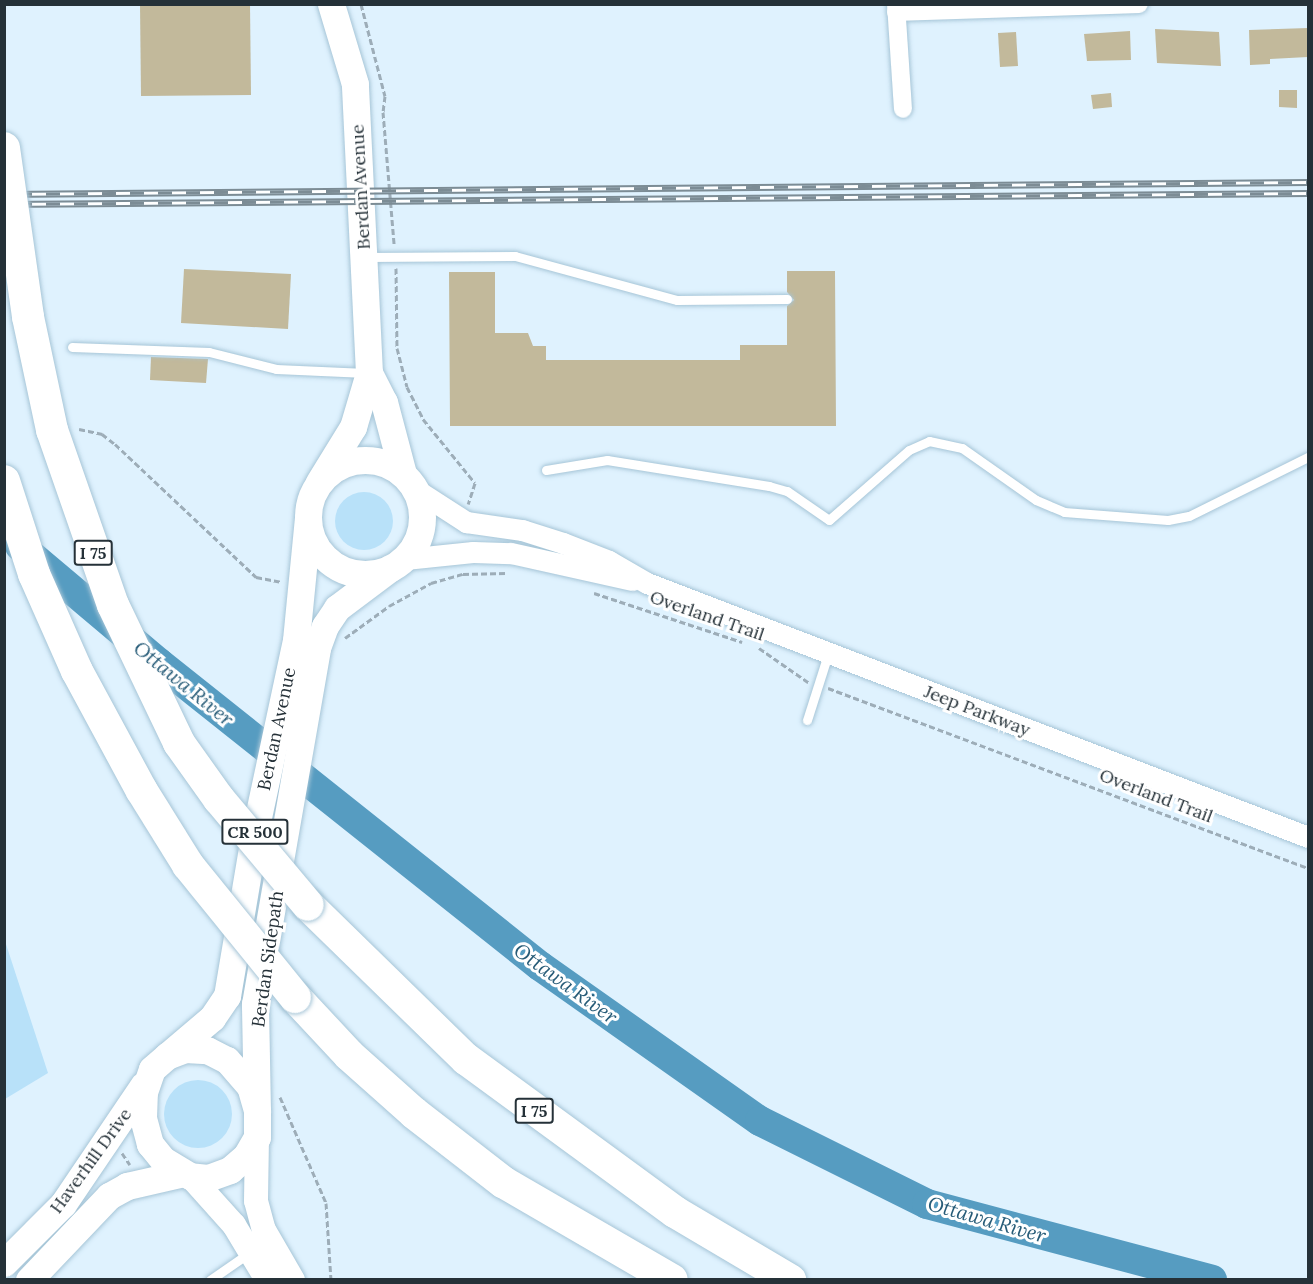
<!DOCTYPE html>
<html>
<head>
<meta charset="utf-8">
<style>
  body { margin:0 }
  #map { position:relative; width:1313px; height:1284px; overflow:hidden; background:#dff2fe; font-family:Lora,serif }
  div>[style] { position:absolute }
  .green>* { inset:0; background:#b8e1f9 }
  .round { border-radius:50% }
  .river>* { height:30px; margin:-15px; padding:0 15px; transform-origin:15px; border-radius:15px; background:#569cc1 }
  .building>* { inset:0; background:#c2b99b }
  .path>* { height:3px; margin-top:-1.5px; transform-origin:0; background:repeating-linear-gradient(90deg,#9dadb8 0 6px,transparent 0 9px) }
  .roads { filter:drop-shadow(0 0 2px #a6c5d7) drop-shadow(0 0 2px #a6c5d7) }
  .service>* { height:9px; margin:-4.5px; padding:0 4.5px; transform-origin:4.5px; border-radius:4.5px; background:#fff }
  .minor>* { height:18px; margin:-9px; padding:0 9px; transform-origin:9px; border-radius:9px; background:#fff }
  .tertiary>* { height:21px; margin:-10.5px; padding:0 10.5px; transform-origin:10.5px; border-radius:10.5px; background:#fff }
  .secondary>* { height:24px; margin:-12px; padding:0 12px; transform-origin:12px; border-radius:12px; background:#fff }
  .primary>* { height:27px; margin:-13.5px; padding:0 13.5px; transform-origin:13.5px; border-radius:13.5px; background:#fff }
  .primary>.ring { margin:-13.5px; padding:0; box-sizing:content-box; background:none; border:27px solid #fff; border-radius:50% }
  .motorway>* { height:32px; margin:-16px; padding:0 16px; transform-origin:16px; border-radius:16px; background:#fff }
  .rail>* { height:7px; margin-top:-3.5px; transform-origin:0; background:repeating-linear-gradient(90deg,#fff 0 14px,#7c8c95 0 28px); box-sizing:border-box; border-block:2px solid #7c8c95 }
  .bridges { filter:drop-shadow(0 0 2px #a6c5d7) drop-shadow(0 0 2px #a6c5d7) }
  .motorway-bridge>* { height:32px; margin:-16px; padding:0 16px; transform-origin:16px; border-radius:16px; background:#fff }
  span { translate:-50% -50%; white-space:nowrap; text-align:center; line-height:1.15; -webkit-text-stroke:6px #fff; paint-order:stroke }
  .shield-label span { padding:2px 4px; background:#fff; border:2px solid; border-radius:4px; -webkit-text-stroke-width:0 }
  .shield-label { font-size:16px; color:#253138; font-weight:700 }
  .street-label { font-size:18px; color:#253138 }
  .water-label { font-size:20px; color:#275c78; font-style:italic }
  .frame { position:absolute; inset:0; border:6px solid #253138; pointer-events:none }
</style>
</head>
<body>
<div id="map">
  <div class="green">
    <i class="round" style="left:335px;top:492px;width:58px;height:58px"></i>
    <i style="clip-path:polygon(4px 938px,48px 1073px,5px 1099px,4px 1099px)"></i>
    <i class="round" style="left:164px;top:1080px;width:68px;height:68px"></i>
  </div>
  <div class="river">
    <i style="left:20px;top:546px;width:182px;rotate:40.1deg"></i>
    <i style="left:159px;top:663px;width:487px;rotate:38.5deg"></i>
    <i style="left:540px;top:966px;width:269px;rotate:35.2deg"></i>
    <i style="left:760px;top:1121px;width:186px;rotate:26.4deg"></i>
    <i style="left:927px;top:1204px;width:295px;rotate:14.9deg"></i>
  </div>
  <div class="building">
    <i style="clip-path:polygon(140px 4px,250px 4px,251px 95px,141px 96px)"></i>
    <i style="clip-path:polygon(1308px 28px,1308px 57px,1270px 59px,1270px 64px,1250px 65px,1249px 30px)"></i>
    <i style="clip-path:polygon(1155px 29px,1219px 32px,1221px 66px,1157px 63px)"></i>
    <i style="clip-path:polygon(1130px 31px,1131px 60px,1087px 61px,1084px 34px)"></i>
    <i style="clip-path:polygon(1016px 32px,1018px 66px,1000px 67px,998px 33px)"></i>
    <i style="clip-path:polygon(1279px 90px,1297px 90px,1297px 108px,1279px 107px)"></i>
    <i style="clip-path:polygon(1111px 93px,1112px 107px,1093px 109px,1091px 95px)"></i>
    <i style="clip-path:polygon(184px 269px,291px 274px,288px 329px,181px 323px)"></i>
    <i style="clip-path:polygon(787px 271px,835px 271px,836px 426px,450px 426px,449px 272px,495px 272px,495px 333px,528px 333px,533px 346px,546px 346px,546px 360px,740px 360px,740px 345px,787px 345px,787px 306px,794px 300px,787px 292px)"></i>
    <i style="clip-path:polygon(151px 357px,208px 359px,206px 383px,150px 380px)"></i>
  </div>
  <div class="path">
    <i style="left:361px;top:4px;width:95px;rotate:75.4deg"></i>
    <i style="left:385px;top:96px;width:16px;rotate:97deg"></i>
    <i style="left:383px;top:112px;width:132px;rotate:85.2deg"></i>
    <i style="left:396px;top:268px;width:80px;rotate:89.3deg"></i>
    <i style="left:397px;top:348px;width:40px;rotate:75.6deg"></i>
    <i style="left:407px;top:387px;width:36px;rotate:63deg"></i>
    <i style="left:423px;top:419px;width:82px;rotate:50.9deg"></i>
    <i style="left:475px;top:483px;width:22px;rotate:108deg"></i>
    <i style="left:79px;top:429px;width:24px;rotate:12deg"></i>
    <i style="left:102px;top:434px;width:16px;rotate:38deg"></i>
    <i style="left:115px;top:444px;width:194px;rotate:43.3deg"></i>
    <i style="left:256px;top:577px;width:25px;rotate:11deg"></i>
    <i style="left:594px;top:593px;width:156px;rotate:18.3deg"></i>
    <i style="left:345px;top:638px;width:54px;rotate:-36deg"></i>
    <i style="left:389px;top:606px;width:48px;rotate:-28.7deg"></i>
    <i style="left:431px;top:583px;width:33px;rotate:-16deg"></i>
    <i style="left:463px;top:574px;width:43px;rotate:-1.3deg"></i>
    <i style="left:759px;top:648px;width:60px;rotate:34.8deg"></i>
    <i style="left:828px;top:688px;width:513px;rotate:20.56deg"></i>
    <i style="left:280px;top:1097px;width:116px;rotate:66.5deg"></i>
    <i style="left:326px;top:1203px;width:77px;rotate:86.3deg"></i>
    <i style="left:122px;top:1153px;width:14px;rotate:56deg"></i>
  </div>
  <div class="roads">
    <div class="service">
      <i style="left:367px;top:257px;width:148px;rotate:-0.4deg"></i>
      <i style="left:515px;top:256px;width:168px;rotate:15.2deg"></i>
      <i style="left:677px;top:300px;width:110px;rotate:-0.5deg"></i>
      <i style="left:72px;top:347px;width:137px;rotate:2.1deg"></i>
      <i style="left:209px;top:352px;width:69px;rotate:14.2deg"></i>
      <i style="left:276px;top:369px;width:90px;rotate:2.5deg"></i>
      <i style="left:546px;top:470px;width:62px;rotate:-9.3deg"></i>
      <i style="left:607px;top:460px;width:164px;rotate:9.1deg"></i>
      <i style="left:769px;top:486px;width:19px;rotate:16deg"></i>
      <i style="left:787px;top:491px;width:51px;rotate:34.6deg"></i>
      <i style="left:829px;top:520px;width:106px;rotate:-41.2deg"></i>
      <i style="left:909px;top:450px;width:22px;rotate:-24deg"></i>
      <i style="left:929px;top:441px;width:34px;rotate:12deg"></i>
      <i style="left:962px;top:448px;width:90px;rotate:35.1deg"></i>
      <i style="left:1036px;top:500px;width:30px;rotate:23deg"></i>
      <i style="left:1064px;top:512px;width:104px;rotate:4.4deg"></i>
      <i style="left:1168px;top:520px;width:21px;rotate:-11deg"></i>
      <i style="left:1189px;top:516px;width:133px;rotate:-26.4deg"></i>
      <i style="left:807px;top:720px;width:69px;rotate:-72.3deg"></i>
      <i style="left:210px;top:1280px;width:47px;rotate:-34.7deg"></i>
    </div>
    <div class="minor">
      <i style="left:896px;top:4px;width:105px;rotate:86.2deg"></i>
      <i style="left:896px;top:12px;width:243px;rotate:-1.9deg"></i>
    </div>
    <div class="tertiary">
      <i style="left:415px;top:489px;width:61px;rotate:32.9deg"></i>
      <i style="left:466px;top:522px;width:57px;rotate:8.1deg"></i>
      <i style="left:522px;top:530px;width:43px;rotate:17.6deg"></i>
      <i style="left:563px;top:543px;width:49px;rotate:21.4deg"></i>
      <i style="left:609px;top:561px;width:44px;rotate:30.1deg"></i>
      <i style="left:647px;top:583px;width:708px;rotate:21.02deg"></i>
      <i style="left:405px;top:559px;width:68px;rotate:-5.9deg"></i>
      <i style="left:473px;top:552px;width:38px;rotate:2deg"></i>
      <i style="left:511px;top:553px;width:124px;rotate:12.6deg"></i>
    </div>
    <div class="secondary">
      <i style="left:257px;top:1137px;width:64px;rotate:90.9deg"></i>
      <i style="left:256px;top:1201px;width:30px;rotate:75deg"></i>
      <i style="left:264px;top:1230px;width:58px;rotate:59.9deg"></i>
      <i style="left:190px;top:1176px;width:66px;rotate:48.1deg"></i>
      <i style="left:234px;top:1225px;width:64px;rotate:59deg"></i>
    </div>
    <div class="primary">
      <i style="left:369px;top:373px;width:33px;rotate:63deg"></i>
      <i style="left:384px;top:402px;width:74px;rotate:75.2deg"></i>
      <i class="ring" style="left:308px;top:460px;width:87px;height:87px"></i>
      <i style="left:319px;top:482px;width:65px;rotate:-58.3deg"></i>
      <i style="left:353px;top:427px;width:56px;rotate:-73.5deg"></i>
      <i style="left:369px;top:373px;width:289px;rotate:-92.8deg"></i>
      <i style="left:355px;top:84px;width:84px;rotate:-106.7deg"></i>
      <i style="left:185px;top:1049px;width:22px;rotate:3deg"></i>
      <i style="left:207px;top:1050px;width:22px;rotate:27deg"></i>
      <i style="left:227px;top:1060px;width:35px;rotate:49deg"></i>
      <i style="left:250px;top:1086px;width:26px;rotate:74deg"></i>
      <i style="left:257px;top:1111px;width:26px;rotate:90deg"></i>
      <i style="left:257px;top:1137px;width:22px;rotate:120deg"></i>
      <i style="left:246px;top:1156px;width:21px;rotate:139deg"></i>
      <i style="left:230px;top:1170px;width:23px;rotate:160deg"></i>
      <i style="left:208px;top:1178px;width:18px;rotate:-174deg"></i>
      <i style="left:190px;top:1176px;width:31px;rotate:-149deg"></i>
      <i style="left:163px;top:1160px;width:21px;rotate:-129deg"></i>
      <i style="left:150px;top:1144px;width:27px;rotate:-105deg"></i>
      <i style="left:143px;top:1118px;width:26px;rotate:-88deg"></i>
      <i style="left:144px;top:1092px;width:24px;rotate:-71deg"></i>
      <i style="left:152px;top:1069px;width:20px;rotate:-41deg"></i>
      <i style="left:167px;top:1056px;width:19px;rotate:-21deg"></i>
      <i style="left:167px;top:1056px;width:59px;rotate:-40.2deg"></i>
      <i style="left:212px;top:1018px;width:27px;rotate:-56deg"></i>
      <i style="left:227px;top:996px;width:162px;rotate:-80.4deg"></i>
      <i style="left:254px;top:836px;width:200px;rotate:-77.9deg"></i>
      <i style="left:296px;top:640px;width:123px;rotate:-84.4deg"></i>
      <i style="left:257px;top:1111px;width:107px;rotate:-91.1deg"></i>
      <i style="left:255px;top:1004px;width:361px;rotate:-80.1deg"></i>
      <i style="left:317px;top:648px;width:23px;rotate:-70deg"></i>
      <i style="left:325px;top:626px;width:22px;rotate:-56deg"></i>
      <i style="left:337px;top:608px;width:65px;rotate:-36.9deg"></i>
      <i style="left:4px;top:1263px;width:83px;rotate:-45deg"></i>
      <i style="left:63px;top:1204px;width:143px;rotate:-55.9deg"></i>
      <i style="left:29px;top:1280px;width:116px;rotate:-46.4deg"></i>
      <i style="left:109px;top:1196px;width:21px;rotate:-29deg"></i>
      <i style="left:127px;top:1186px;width:58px;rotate:-12.8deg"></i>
    </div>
    <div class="motorway">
      <i style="left:308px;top:905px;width:221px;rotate:44.3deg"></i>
      <i style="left:466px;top:1059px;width:259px;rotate:36.2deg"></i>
      <i style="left:675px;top:1212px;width:134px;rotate:30.6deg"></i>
      <i style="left:295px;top:997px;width:79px;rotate:47deg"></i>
      <i style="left:349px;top:1055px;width:87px;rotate:41.7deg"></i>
      <i style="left:414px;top:1113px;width:113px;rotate:37.8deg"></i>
      <i style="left:503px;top:1182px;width:195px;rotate:30.1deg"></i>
    </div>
  </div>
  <div class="rail">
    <i style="left:4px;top:194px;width:1304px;rotate:-0.53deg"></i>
    <i style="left:4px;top:204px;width:1304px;rotate:-0.48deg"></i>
  </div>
  <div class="bridges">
    <div class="motorway-bridge">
      <i style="left:4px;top:148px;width:171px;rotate:81.9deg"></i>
      <i style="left:28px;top:317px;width:116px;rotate:78deg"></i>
      <i style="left:52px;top:430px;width:185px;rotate:70.8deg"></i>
      <i style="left:113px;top:605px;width:153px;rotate:64.4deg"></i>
      <i style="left:179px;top:743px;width:69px;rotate:54.5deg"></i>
      <i style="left:219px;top:799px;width:138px;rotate:50deg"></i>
      <i style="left:4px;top:481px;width:98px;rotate:72.1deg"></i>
      <i style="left:34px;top:574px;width:106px;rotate:66.1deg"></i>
      <i style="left:77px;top:671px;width:136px;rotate:61.6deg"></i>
      <i style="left:142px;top:791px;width:87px;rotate:58.1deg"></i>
      <i style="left:188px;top:865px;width:170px;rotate:51deg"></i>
    </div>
  </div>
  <div class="shield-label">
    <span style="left:93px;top:553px">I 75</span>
    <span style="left:255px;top:832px">CR 500</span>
    <span style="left:534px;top:1111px">I 75</span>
  </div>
  <div class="street-label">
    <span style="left:361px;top:187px;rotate:-93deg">Berdan Avenue</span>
    <span style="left:707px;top:616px;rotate:19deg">Overland Trail</span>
    <span style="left:977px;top:711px;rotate:21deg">Jeep Parkway</span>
    <span style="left:277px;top:729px;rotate:-78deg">Berdan Avenue</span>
    <span style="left:1156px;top:796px;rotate:21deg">Overland Trail</span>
    <span style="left:268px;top:959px;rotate:-82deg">Berdan Sidepath</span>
    <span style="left:91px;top:1161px;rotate:-54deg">Haverhill Drive</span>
  </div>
  <div class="water-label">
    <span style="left:184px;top:683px;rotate:39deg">Ottawa River</span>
    <span style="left:566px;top:983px;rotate:36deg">Ottawa River</span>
    <span style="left:987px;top:1219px;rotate:16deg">Ottawa River</span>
  </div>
  <div class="frame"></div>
</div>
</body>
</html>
